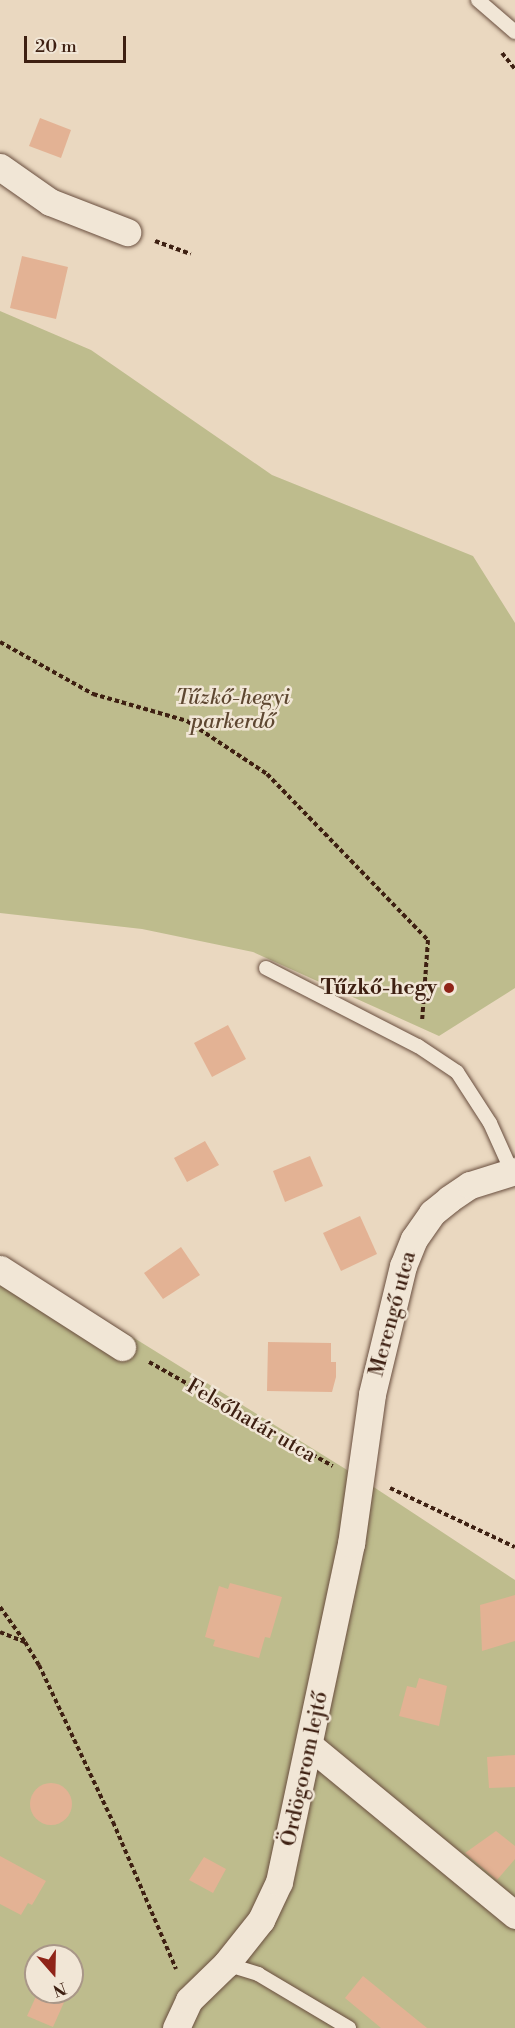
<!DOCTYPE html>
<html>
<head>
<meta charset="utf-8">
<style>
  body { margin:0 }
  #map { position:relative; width:515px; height:2028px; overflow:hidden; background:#ead8c0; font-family:"Libre Bodoni",serif }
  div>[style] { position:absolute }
  .green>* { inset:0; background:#bebc8d }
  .building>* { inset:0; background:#e3b294 }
  .round { border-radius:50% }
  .path>* { height:4px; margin-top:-2px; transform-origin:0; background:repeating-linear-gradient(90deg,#3e2012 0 4.5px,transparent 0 7.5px) }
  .roads { filter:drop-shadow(0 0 2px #694e3e) drop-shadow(0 0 2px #694e3e) }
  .service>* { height:14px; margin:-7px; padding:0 7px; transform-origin:7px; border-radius:7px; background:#f1e6d6 }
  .minor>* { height:27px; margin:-13.5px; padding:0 13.5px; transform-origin:13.5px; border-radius:13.5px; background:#f1e6d6 }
  .dots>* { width:16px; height:16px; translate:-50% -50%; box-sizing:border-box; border:3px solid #f1e6d6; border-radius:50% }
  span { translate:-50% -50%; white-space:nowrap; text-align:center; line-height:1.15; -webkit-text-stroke:5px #f1e6d6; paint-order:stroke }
  .park-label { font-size:21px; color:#5e4731; font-style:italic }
  .poi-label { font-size:21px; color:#3e2012; font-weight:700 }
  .right { translate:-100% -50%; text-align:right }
  .street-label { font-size:21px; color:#3e2012 }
  .north { position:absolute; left:24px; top:1944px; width:60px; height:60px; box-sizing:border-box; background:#f1e6d6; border:2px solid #a99788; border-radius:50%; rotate:160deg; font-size:16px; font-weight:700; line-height:24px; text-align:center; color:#3e2012 }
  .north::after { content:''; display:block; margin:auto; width:21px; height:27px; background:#8f2418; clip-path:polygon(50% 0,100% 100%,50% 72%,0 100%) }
  .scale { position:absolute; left:24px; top:36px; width:102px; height:27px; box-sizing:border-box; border:3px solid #3e2012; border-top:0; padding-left:8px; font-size:18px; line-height:21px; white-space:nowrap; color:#3e2012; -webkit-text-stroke:4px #f1e6d6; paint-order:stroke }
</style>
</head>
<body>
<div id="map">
  <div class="green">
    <i style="clip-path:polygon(0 311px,91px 350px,272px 475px,473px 556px,515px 623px,515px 988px,439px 1036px,253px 952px,142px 929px,0 913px)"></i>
    <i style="clip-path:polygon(evenodd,0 1255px,360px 1478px,515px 1580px,515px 2028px,0 2028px,0 1255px,36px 1956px,72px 1956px,72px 1992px,36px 1992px,36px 1956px)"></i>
  </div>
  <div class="building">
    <i style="clip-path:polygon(40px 118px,71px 130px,61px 158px,29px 146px)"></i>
    <i style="clip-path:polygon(22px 256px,68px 267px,56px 319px,10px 308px)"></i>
    <i style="clip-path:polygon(228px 1025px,246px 1059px,212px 1077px,194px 1043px)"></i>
    <i style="clip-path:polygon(205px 1141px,219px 1165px,187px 1182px,174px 1158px)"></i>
    <i style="clip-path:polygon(310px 1156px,323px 1186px,285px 1202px,273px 1171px)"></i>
    <i style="clip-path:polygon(360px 1216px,377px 1254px,341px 1271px,323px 1233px)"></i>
    <i style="clip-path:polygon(181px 1247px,200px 1275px,163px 1299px,144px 1273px)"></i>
    <i style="clip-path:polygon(268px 1342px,331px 1343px,331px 1362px,336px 1362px,336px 1377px,332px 1392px,267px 1391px)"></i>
    <i style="clip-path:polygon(230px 1583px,282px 1597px,270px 1638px,265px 1637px,259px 1658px,213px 1646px,215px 1640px,205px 1637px,219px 1586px,228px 1589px)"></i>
    <i style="clip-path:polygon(515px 1595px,515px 1641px,482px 1651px,480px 1605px)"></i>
    <i style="clip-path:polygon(419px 1678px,447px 1686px,439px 1726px,399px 1716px,407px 1686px,416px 1688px)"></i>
    <i style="clip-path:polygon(515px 1755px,515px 1787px,489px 1788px,487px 1757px)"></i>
    <i class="round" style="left:30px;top:1783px;width:42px;height:42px"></i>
    <i style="clip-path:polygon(496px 1831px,515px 1846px,515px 1859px,497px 1880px,465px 1853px)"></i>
    <i style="clip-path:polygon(0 1856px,46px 1881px,32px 1905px,28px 1903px,21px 1915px,0 1904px)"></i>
    <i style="clip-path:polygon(204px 1857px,226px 1869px,213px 1893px,189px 1880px)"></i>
    <i style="clip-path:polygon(363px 1976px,427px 2028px,381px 2028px,345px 1998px)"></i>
    <i style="clip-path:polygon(38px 1992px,65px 2000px,53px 2027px,27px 2016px)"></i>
  </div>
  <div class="path">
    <i style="left:502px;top:53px;width:21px;rotate:51deg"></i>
    <i style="left:155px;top:241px;width:38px;rotate:20deg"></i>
    <i style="left:0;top:642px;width:107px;rotate:29.2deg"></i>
    <i style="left:93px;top:694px;width:98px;rotate:16deg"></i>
    <i style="left:187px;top:721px;width:96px;rotate:33.5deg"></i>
    <i style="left:267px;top:774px;width:231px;rotate:45.9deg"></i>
    <i style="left:428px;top:940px;width:82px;rotate:94.2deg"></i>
    <i style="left:149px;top:1362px;width:211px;rotate:29.5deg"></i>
    <i style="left:390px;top:1488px;width:138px;rotate:25.3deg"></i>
    <i style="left:0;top:1607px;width:43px;rotate:54.5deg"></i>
    <i style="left:0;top:1632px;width:27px;rotate:22deg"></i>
    <i style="left:25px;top:1642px;width:27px;rotate:59deg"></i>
    <i style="left:39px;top:1665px;width:174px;rotate:64.8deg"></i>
    <i style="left:113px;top:1822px;width:160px;rotate:66.8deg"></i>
  </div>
  <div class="roads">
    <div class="service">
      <i style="left:478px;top:0;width:49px;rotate:40.9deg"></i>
      <i style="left:266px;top:968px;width:171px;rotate:27.2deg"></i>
      <i style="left:418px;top:1046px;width:47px;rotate:33.7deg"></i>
      <i style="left:457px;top:1072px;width:61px;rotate:57.1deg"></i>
      <i style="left:490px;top:1123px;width:54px;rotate:65.8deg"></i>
      <i style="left:226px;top:1964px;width:34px;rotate:17deg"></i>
      <i style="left:258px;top:1974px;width:106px;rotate:30.7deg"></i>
    </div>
    <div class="minor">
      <i style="left:0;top:167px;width:61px;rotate:35deg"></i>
      <i style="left:50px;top:202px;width:83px;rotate:21.3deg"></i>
      <i style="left:0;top:1269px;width:145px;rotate:32.6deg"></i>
      <i style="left:310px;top:1746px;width:266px;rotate:39.5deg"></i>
      <i style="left:176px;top:2028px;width:31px;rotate:-65deg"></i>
      <i style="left:189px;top:2000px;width:52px;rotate:-44.2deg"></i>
      <i style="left:226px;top:1964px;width:56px;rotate:-51.5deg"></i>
      <i style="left:261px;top:1920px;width:42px;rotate:-64.7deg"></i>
      <i style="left:279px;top:1882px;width:346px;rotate:-78deg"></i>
      <i style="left:351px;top:1544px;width:151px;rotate:-82deg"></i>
      <i style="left:372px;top:1394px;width:132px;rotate:-76.4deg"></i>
      <i style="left:403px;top:1266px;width:29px;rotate:-68deg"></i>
      <i style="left:414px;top:1239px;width:32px;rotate:-55deg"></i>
      <i style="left:432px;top:1213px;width:22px;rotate:-39deg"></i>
      <i style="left:449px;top:1199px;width:25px;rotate:-34deg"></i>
      <i style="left:470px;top:1185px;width:47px;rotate:-17.3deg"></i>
    </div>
  </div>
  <div class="dots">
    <i style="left:449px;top:988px;background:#8f2418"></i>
  </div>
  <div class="park-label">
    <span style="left:233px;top:710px">Tűzkő-hegyi<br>parkerdő</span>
  </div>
  <div class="poi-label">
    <span class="right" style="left:437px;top:988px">Tűzkő-hegy</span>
  </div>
  <div class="street-label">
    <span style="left:393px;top:1314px;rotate:-75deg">Merengő utca</span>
    <span style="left:251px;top:1421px;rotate:30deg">Felsőhatár utca</span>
    <span style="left:305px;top:1769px;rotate:-78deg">Ördögorom lejtő</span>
  </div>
  <div class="north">N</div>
  <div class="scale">20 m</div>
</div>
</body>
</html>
